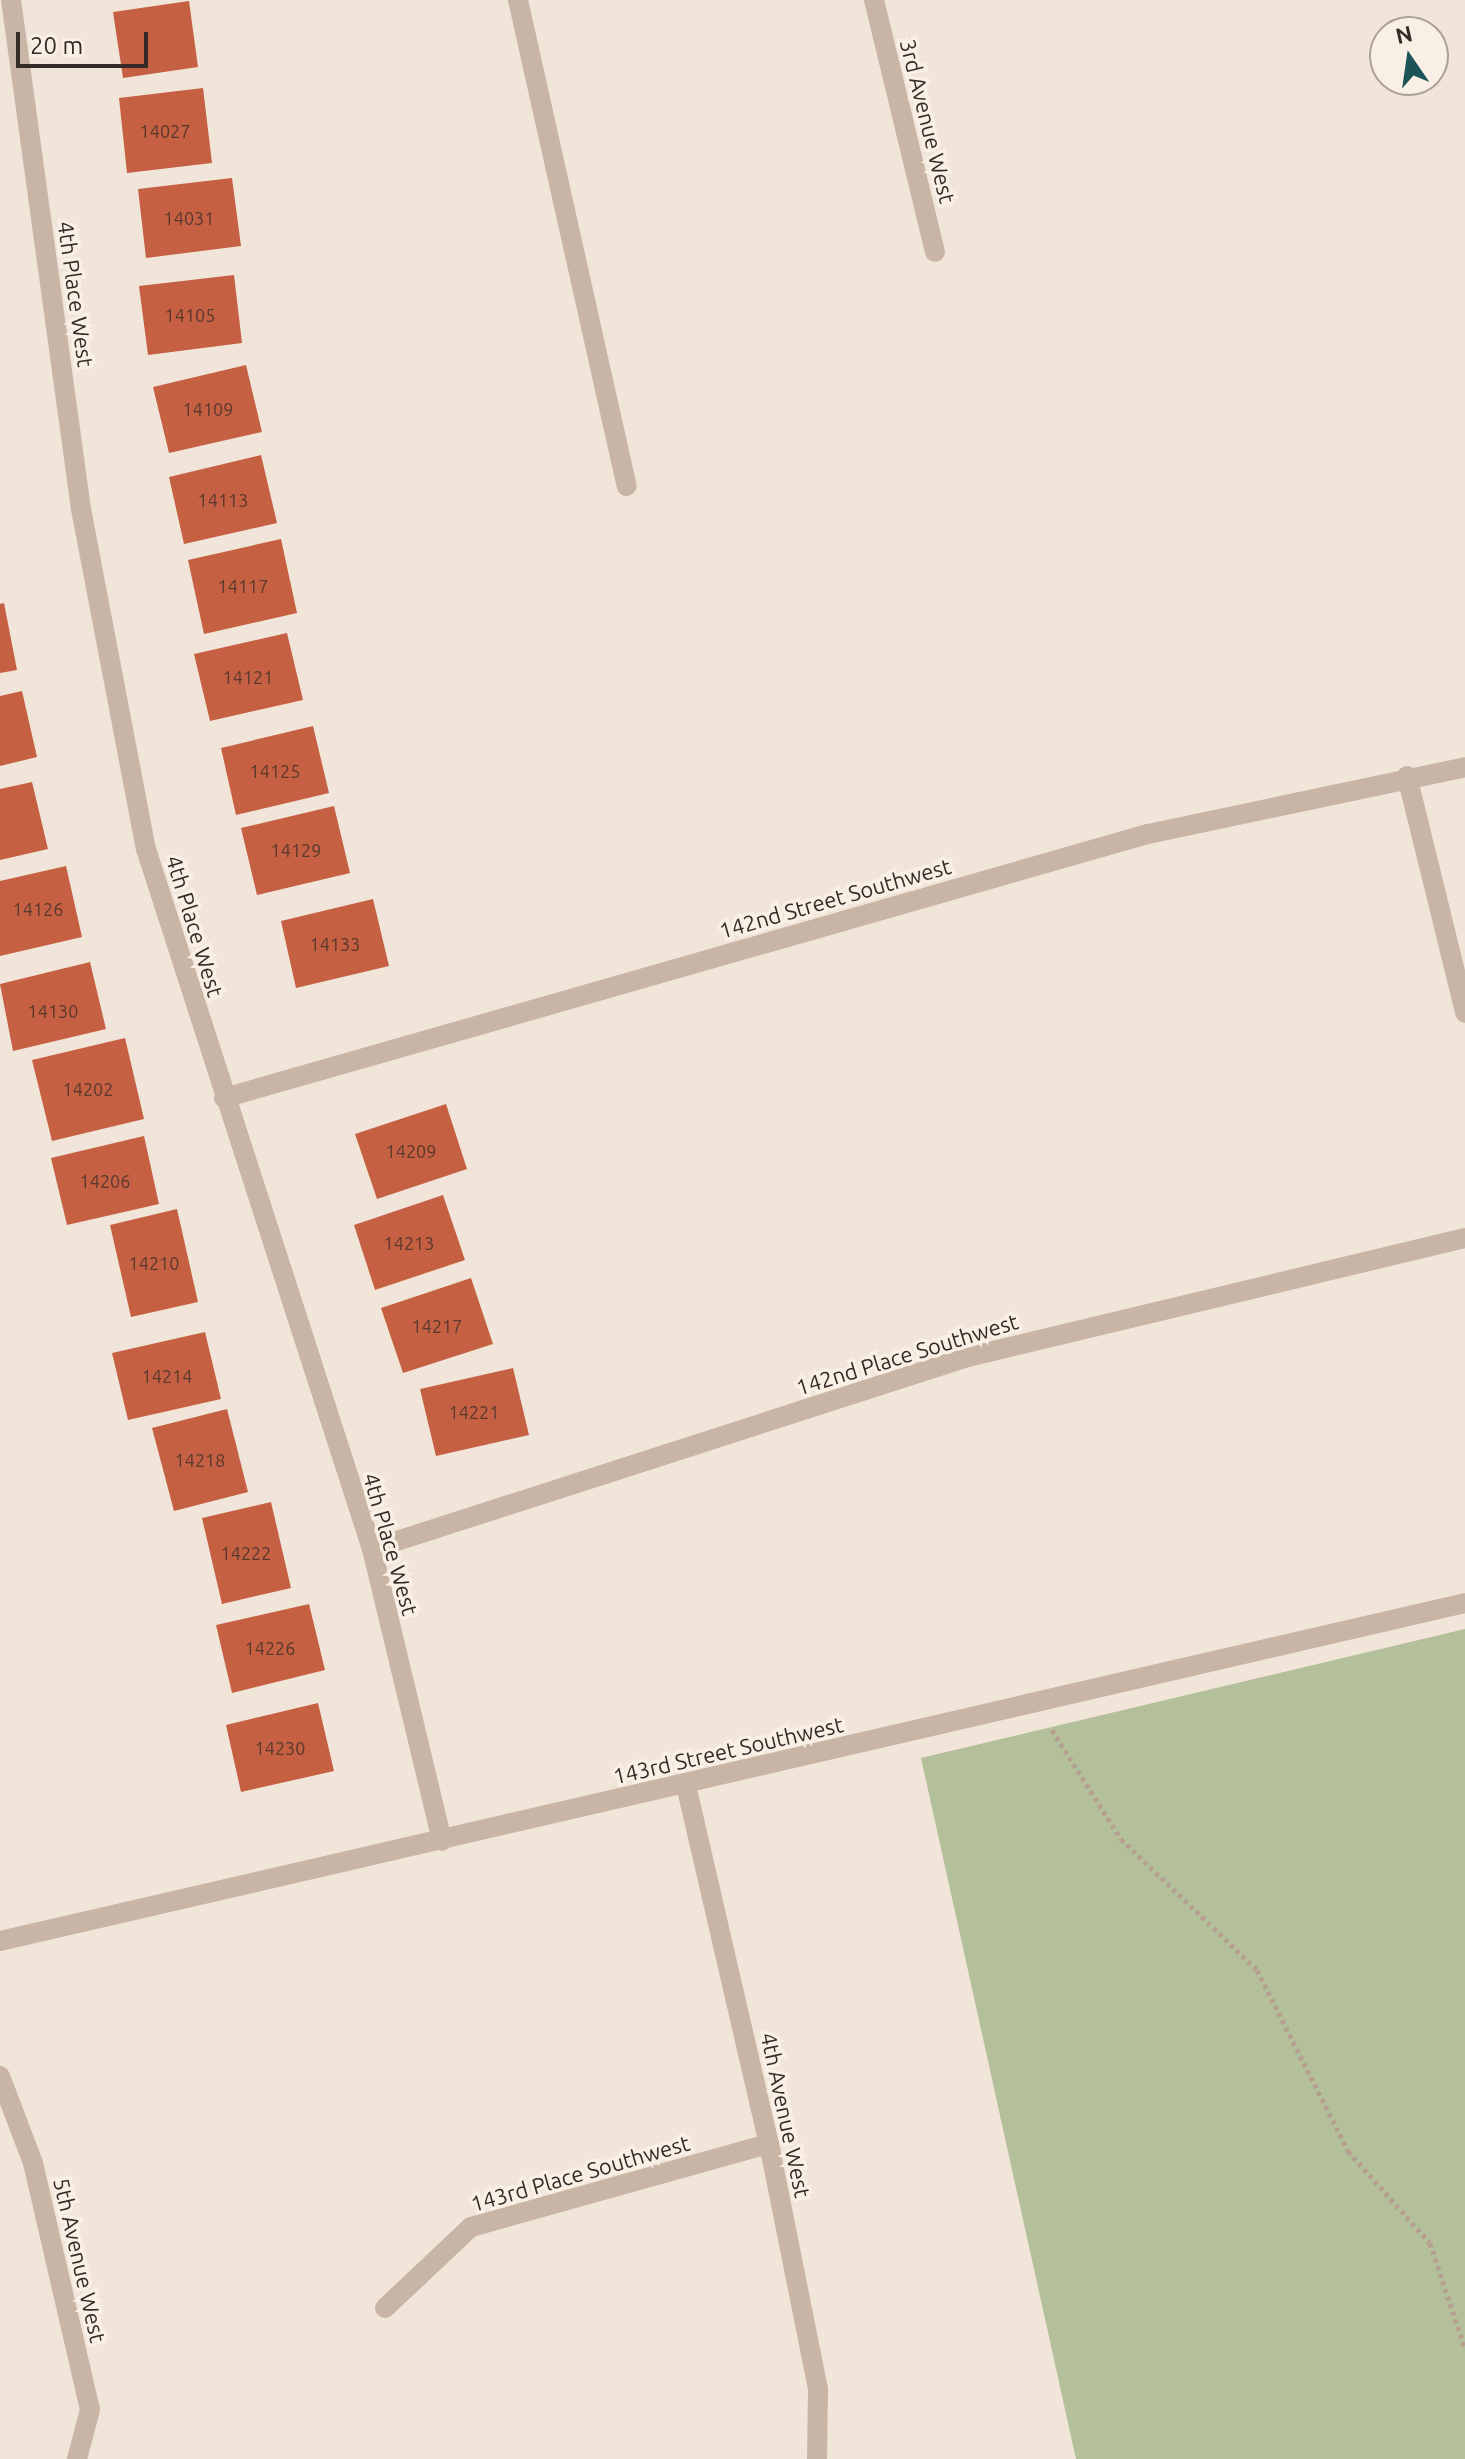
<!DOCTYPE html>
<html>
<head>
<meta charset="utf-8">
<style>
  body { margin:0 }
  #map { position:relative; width:1465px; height:2459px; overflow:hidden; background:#f1e5d9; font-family:Ubuntu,sans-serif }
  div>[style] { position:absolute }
  .green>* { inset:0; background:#b4c099 }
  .building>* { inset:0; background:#c56043 }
  .path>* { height:5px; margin-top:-2.5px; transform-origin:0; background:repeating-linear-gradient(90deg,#b59f90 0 4px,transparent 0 8px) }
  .minor>* { height:20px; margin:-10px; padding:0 10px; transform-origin:10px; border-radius:10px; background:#c9b5a5 }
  span { translate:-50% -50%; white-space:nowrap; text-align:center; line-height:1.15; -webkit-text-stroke:7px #f9efe5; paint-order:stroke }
  .number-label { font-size:18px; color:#59382d }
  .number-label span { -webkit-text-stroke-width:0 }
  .street-label { font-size:22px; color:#352b26 }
  .north { position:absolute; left:1369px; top:16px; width:80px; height:80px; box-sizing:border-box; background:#f9efe5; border:2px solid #aba199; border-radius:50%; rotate:347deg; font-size:22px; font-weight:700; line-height:32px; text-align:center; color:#352b26 }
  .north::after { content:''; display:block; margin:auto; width:28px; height:36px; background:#1c5356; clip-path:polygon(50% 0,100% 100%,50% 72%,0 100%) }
  .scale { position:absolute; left:16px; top:32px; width:132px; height:36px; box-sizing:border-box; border:4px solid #352b26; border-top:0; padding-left:10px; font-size:24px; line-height:28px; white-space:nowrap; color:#352b26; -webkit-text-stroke:6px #f9efe5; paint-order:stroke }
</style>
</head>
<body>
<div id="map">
  <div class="green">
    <i style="clip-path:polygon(1465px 1629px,1465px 2459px,1076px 2459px,921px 1758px)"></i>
  </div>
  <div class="building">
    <i style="clip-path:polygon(189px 1px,198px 67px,123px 78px,113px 12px)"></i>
    <i style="clip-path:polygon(203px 88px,212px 163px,127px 173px,119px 98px)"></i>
    <i style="clip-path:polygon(232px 178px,241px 246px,146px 258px,138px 189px)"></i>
    <i style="clip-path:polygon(234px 275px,242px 343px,148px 355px,139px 286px)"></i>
    <i style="clip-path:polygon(246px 365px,262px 432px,169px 453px,153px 387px)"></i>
    <i style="clip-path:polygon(261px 455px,277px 523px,184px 544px,169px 477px)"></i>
    <i style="clip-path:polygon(281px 539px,297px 613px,204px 634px,188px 560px)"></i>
    <i style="clip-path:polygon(4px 603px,17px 670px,0 673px,0 604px)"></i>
    <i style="clip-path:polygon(287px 633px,303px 700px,210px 721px,194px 654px)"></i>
    <i style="clip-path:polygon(22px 691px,37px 757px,0 766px,0 696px)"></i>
    <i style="clip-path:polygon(313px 726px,329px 793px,236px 815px,221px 748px)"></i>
    <i style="clip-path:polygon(32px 782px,48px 849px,0 860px,0 789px)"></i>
    <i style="clip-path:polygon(334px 806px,350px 873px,257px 895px,241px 828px)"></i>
    <i style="clip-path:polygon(66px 866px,82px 937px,0 956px,0 881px)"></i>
    <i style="clip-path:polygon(373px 899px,389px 966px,296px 988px,281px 921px)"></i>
    <i style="clip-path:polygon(90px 962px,106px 1029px,13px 1051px,0 984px)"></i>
    <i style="clip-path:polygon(125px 1038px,144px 1119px,52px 1141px,32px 1060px)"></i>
    <i style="clip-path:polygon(446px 1104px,467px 1169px,377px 1199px,355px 1134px)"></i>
    <i style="clip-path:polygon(144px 1136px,159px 1204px,67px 1225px,51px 1158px)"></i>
    <i style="clip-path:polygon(443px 1195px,465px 1260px,375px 1290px,354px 1225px)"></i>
    <i style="clip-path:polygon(177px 1209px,198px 1302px,131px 1317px,110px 1225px)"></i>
    <i style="clip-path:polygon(471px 1278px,493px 1344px,403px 1373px,381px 1308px)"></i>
    <i style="clip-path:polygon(205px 1332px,221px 1399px,128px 1420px,112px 1353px)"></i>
    <i style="clip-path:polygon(513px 1368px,529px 1435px,436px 1456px,420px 1389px)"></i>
    <i style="clip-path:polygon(227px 1409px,248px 1492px,174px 1511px,152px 1428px)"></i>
    <i style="clip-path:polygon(271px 1502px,291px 1588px,222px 1604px,202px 1518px)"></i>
    <i style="clip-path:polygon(309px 1604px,325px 1670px,232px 1693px,216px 1625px)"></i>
    <i style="clip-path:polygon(318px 1703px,334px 1771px,241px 1792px,226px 1725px)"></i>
  </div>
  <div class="path">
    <i style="left:1052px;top:1730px;width:129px;rotate:57.7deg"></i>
    <i style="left:1121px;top:1839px;width:189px;rotate:43.9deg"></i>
    <i style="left:1257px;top:1970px;width:203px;rotate:63.3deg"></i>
    <i style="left:1348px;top:2151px;width:123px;rotate:48.3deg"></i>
    <i style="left:1430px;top:2243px;width:112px;rotate:71.7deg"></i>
  </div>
  <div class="minor">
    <i style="left:11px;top:0;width:514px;rotate:82.17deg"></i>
    <i style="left:81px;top:509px;width:346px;rotate:79.2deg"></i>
    <i style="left:146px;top:849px;width:736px;rotate:72.11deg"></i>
    <i style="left:372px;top:1549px;width:300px;rotate:76.5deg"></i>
    <i style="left:518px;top:0;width:498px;rotate:77.4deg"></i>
    <i style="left:874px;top:0;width:259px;rotate:76.4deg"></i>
    <i style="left:1407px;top:776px;width:244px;rotate:76.2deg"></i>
    <i style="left:224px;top:1098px;width:961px;rotate:-15.95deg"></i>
    <i style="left:1148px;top:834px;width:324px;rotate:-11.9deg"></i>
    <i style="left:372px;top:1549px;width:626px;rotate:-17.86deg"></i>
    <i style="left:968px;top:1357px;width:511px;rotate:-13.47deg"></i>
    <i style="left:686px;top:1785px;width:368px;rotate:77deg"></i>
    <i style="left:769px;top:2144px;width:251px;rotate:78.7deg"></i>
    <i style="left:818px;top:2390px;width:69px;rotate:90.8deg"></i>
    <i style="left:0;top:1941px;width:1503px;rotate:-12.99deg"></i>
    <i style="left:0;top:2076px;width:93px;rotate:69.2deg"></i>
    <i style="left:33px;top:2163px;width:253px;rotate:77deg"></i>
    <i style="left:90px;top:2410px;width:51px;rotate:104.9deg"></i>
    <i style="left:385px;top:2308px;width:118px;rotate:-43.3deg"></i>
    <i style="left:471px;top:2227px;width:309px;rotate:-15.6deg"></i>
  </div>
  <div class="number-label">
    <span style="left:165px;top:131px">14027</span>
    <span style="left:189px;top:218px">14031</span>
    <span style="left:190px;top:315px">14105</span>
    <span style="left:208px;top:409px">14109</span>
    <span style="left:223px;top:500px">14113</span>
    <span style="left:243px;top:586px">14117</span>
    <span style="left:248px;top:677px">14121</span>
    <span style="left:275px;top:771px">14125</span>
    <span style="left:296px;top:850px">14129</span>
    <span style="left:38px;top:909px">14126</span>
    <span style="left:335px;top:944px">14133</span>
    <span style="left:53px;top:1011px">14130</span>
    <span style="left:88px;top:1089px">14202</span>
    <span style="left:411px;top:1151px">14209</span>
    <span style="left:105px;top:1181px">14206</span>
    <span style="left:409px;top:1243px">14213</span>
    <span style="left:154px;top:1263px">14210</span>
    <span style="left:437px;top:1326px">14217</span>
    <span style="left:167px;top:1376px">14214</span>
    <span style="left:474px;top:1412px">14221</span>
    <span style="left:200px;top:1460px">14218</span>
    <span style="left:246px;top:1553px">14222</span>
    <span style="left:270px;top:1648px">14226</span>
    <span style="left:280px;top:1748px">14230</span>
  </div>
  <div class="street-label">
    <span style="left:928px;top:121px;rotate:76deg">3rd Avenue West</span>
    <span style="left:76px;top:294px;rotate:82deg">4th Place West</span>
    <span style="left:835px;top:898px;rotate:-16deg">142nd Street Southwest</span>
    <span style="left:195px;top:926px;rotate:73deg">4th Place West</span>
    <span style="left:907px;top:1354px;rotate:-17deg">142nd Place Southwest</span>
    <span style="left:391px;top:1544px;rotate:74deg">4th Place West</span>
    <span style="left:728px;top:1750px;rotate:-13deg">143rd Street Southwest</span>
    <span style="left:786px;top:2115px;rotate:78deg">4th Avenue West</span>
    <span style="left:580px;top:2173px;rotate:-16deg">143rd Place Southwest</span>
    <span style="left:80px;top:2260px;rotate:77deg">5th Avenue West</span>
  </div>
  <div class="north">N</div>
  <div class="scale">20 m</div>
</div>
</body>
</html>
